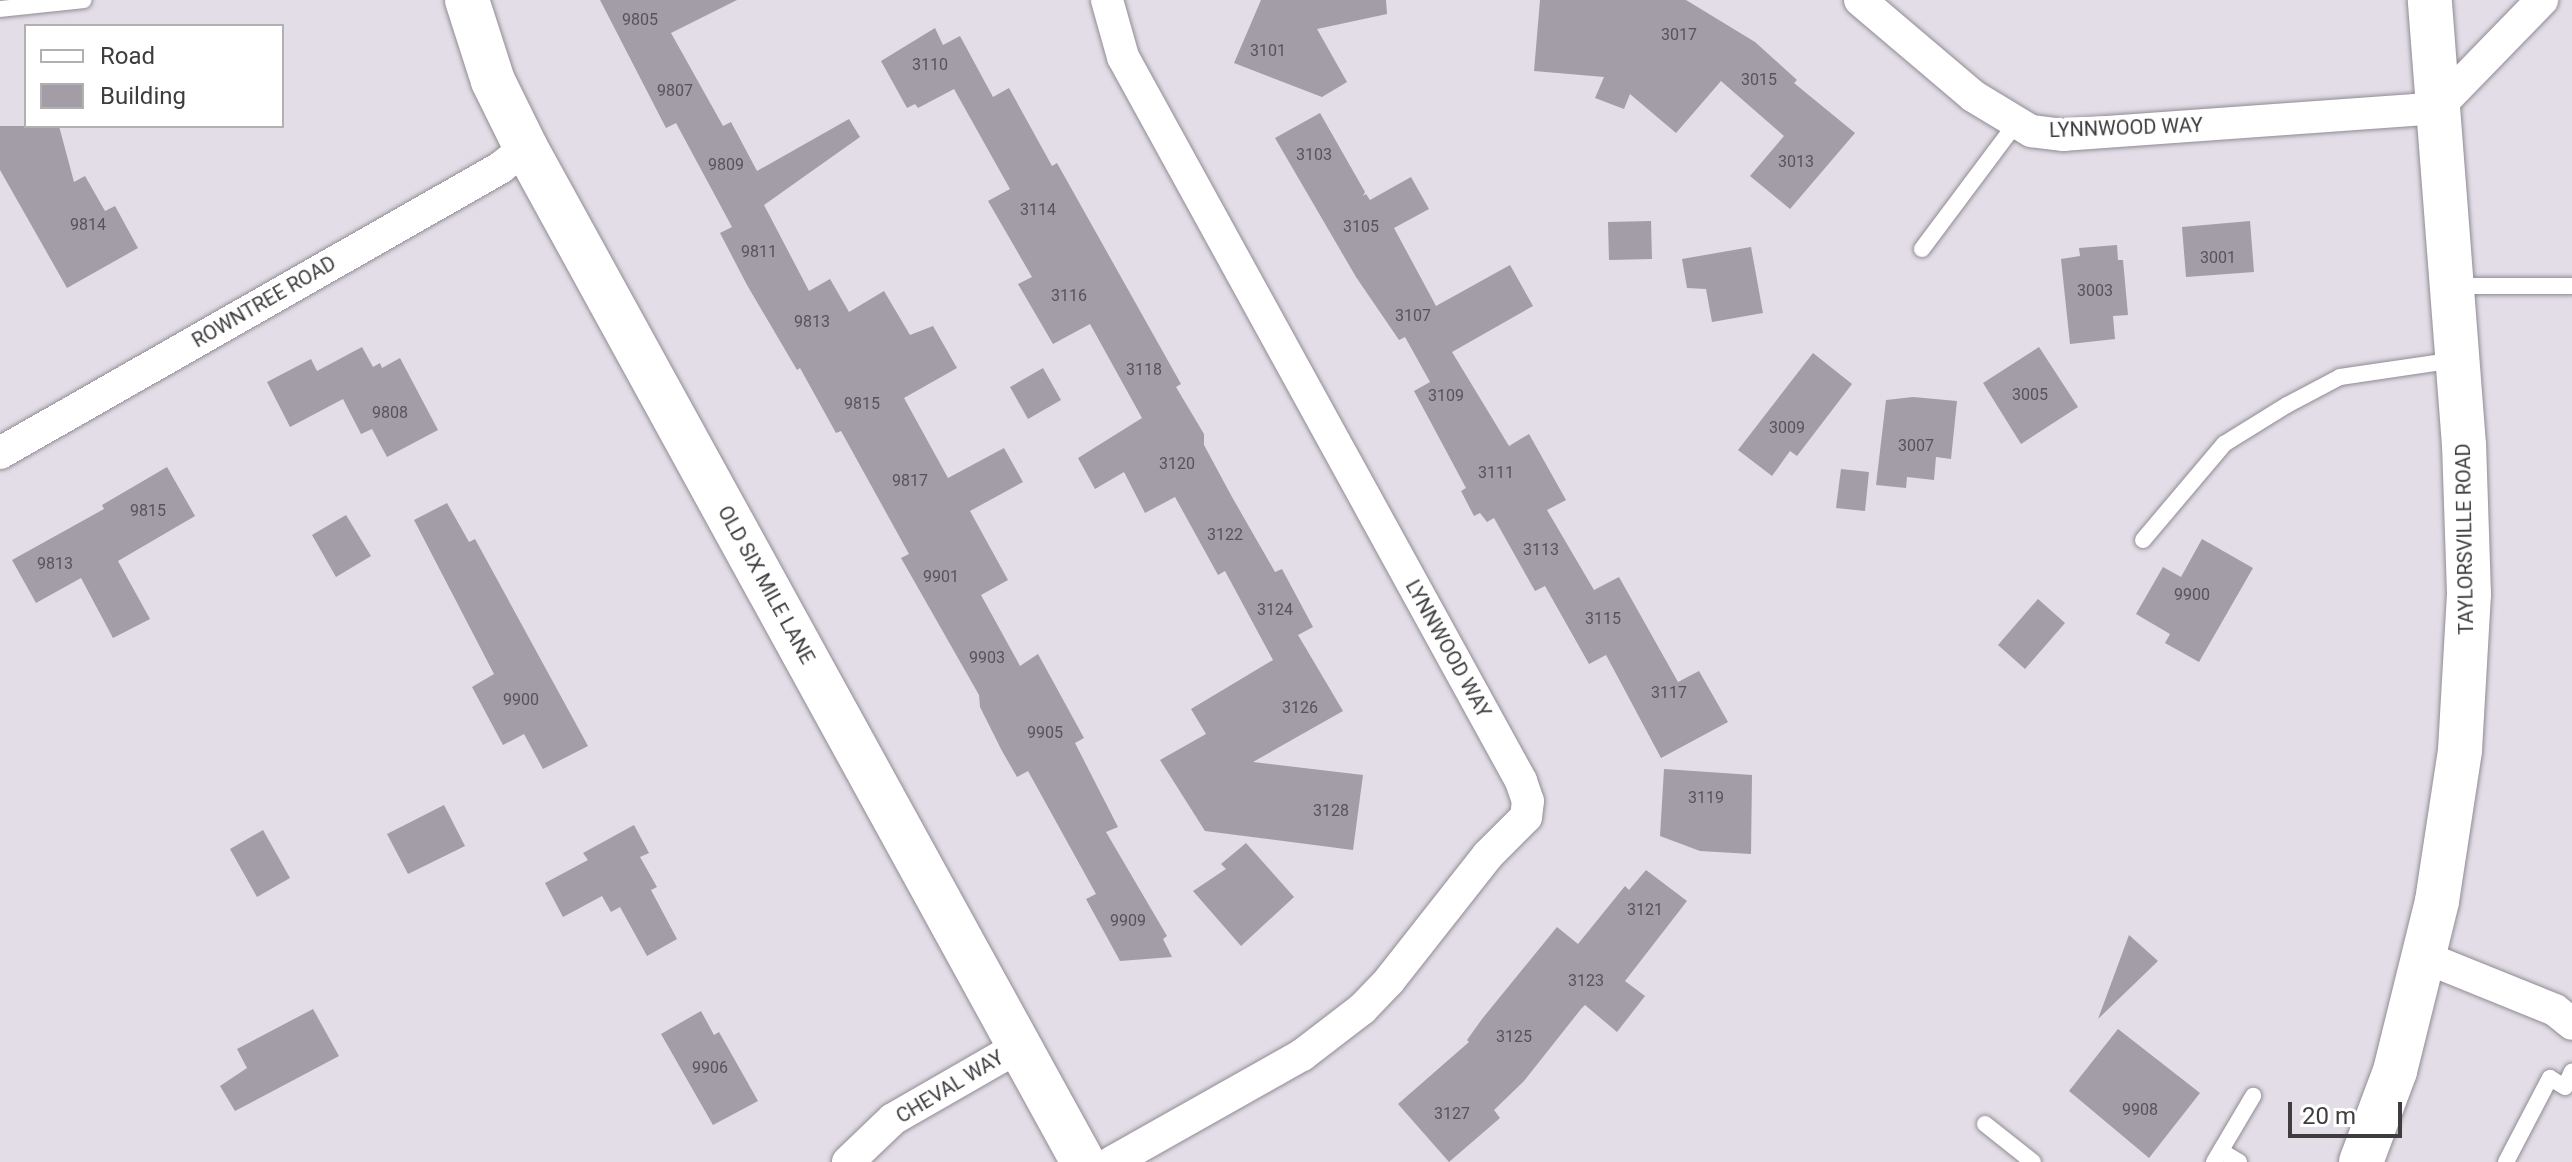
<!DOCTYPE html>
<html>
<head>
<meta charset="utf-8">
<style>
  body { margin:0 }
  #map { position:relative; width:2572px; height:1162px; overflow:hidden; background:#e2dde6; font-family:Roboto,sans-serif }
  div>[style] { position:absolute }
  .building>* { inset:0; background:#a29da6 }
  .roads { filter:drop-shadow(0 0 2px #908b94) drop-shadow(0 0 2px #908b94) }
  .lane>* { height:16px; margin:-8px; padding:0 8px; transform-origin:8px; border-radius:8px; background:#fff }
  .street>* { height:32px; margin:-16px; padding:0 16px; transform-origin:16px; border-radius:16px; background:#fff }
  .secondary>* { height:44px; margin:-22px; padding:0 22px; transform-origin:22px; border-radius:22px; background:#fff }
  .primary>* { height:44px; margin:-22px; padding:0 22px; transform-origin:22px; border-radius:22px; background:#fff }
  span { translate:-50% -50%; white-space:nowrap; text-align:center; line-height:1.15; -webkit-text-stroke:8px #fff; paint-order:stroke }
  .number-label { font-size:16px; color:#575459 }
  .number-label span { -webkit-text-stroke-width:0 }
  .street-label { font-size:20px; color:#3e3c3f }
  .legend { position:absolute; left:24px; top:24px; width:260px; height:104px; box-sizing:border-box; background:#fff; border:2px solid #b2b1b2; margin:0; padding:10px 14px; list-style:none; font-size:24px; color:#3e3c3f }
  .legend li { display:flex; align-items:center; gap:16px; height:40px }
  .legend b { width:40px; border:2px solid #b2b1b2 }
  .scale { position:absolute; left:2288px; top:1102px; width:114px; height:36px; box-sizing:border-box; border:4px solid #3e3c3f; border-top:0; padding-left:10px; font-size:24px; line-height:28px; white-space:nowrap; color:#3e3c3f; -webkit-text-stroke:6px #fff; paint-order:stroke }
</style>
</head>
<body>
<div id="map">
  <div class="building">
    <i style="clip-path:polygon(600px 0,737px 0,671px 33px,723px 126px,731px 122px,757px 171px,849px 119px,860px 137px,764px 205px,809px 291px,830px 279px,849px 312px,884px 291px,910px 335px,933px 326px,957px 368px,904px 398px,948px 478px,1004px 448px,1023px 482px,970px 511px,1008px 580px,981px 595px,1020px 666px,1038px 654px,1084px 738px,1075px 743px,1118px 827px,1106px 832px,1167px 936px,1163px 939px,1172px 957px,1120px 961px,1086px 899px,1096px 894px,1028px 771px,1017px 777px,1002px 751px,980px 707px,979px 695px,901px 558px,909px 554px,841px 431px,836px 433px,800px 368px,797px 370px,747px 285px,720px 233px,732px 227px,676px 123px,666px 128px)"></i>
    <i style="clip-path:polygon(1261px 0,1386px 0,1387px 14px,1317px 29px,1347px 82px,1322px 97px,1234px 63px)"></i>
    <i style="clip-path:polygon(1540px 0,1686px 0,1755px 42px,1797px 80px,1794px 83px,1855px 133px,1790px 209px,1750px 176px,1784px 136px,1721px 81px,1676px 133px,1630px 94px,1624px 109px,1595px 98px,1604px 77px,1534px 71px)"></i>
    <i style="clip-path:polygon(935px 28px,943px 45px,960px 36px,993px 97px,1009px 88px,1052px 166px,1057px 163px,1181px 384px,1176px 387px,1204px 434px,1204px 445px,1232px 497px,1275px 572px,1282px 569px,1313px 627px,1298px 635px,1343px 711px,1253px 762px,1363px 775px,1353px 850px,1205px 831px,1160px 760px,1206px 734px,1191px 709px,1273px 660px,1225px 571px,1218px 575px,1175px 497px,1145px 513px,1124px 472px,1095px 489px,1078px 458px,1142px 418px,1090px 324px,1053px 344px,1018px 284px,1032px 277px,988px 201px,1010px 189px,954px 89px,918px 108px,915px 104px,907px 108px,881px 61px)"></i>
    <i style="clip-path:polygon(1320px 113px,1365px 192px,1363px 196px,1366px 194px,1370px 200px,1411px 177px,1429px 209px,1394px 228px,1436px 306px,1510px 265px,1533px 306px,1452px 352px,1509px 446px,1529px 434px,1566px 500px,1547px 510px,1594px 590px,1619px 577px,1678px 682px,1699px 671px,1728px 722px,1661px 758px,1606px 655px,1589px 664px,1545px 586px,1535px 591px,1494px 518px,1487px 522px,1480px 513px,1474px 516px,1461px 491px,1466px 488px,1414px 391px,1430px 382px,1405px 337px,1399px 340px,1356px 277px,1275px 138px)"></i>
    <i style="clip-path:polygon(0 126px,59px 126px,74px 182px,85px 176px,105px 211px,115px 206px,138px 248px,67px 288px,0 170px)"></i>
    <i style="clip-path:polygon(1651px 221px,1652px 259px,1609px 260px,1608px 222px)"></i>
    <i style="clip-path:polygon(2250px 221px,2254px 272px,2186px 277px,2182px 227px)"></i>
    <i style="clip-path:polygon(2117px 245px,2118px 260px,2123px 260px,2128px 315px,2113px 316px,2115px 339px,2070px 344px,2061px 259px,2080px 256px,2079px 248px)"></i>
    <i style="clip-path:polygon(1751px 247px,1763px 313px,1712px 322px,1706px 289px,1687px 288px,1682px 259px)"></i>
    <i style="clip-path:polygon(362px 347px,373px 367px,380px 363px,382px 368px,400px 358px,438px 430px,387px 457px,372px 429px,361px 434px,343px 399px,290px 427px,267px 382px,311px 359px,317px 371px)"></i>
    <i style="clip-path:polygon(2039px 347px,2078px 407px,2021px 444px,1983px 383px)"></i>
    <i style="clip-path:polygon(1813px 353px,1852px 384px,1797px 456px,1790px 451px,1772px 476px,1738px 450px)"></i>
    <i style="clip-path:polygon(1043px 368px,1061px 400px,1028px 419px,1010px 387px)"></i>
    <i style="clip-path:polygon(1913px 397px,1957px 401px,1951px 459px,1936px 457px,1934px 480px,1907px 477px,1906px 488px,1876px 485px,1886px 400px)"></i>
    <i style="clip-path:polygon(167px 467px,195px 516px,118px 561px,150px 619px,113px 638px,81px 578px,36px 603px,12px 560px,104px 509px,102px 505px)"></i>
    <i style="clip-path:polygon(1841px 469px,1869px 472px,1865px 511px,1836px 508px)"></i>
    <i style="clip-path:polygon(447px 503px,469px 542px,475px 539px,588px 746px,543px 769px,524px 734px,503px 745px,472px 687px,494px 674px,414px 520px)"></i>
    <i style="clip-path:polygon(346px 515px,371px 556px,336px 577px,312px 535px)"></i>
    <i style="clip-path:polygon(2202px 539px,2253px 568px,2199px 662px,2165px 643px,2170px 634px,2136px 614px,2163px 567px,2181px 577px)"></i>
    <i style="clip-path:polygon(2038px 599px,2065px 623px,2025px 669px,1998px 645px)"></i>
    <i style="clip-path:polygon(1664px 769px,1752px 775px,1751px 854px,1700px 851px,1660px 836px)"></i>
    <i style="clip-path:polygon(444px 805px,465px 846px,408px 874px,387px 834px)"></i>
    <i style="clip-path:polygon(634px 825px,649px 853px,640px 857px,657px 887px,651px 890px,677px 939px,647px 956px,620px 907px,611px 912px,602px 896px,563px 917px,545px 883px,588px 860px,583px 853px)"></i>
    <i style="clip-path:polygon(263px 830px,290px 878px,257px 897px,230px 849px)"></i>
    <i style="clip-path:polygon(1246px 843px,1294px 897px,1241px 946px,1193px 891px,1226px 869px,1221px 864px)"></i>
    <i style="clip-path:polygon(1646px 870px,1687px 901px,1625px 981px,1645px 996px,1617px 1032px,1585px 1005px,1581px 1009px,1524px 1081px,1494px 1110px,1500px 1118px,1449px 1162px,1398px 1104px,1469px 1042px,1467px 1040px,1482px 1019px,1557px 927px,1578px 944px,1625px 886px,1629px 890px)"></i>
    <i style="clip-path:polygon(2129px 935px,2158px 961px,2098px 1019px)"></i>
    <i style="clip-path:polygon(313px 1009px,339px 1056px,235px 1111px,220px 1086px,247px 1068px,237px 1049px)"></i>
    <i style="clip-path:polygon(701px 1011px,714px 1035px,719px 1032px,758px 1101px,713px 1125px,661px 1034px)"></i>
    <i style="clip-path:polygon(2118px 1029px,2200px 1093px,2149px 1158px,2069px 1091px)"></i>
  </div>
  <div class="roads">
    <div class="lane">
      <i style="left:0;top:9px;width:84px;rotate:-6.1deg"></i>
      <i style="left:1922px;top:249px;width:159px;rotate:-53.2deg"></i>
      <i style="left:2453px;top:286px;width:119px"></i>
      <i style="left:2143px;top:540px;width:126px;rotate:-49.8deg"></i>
      <i style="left:2224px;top:444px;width:74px;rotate:-31.8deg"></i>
      <i style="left:2287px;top:405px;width:60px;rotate:-27.8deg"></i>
      <i style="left:2340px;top:377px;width:116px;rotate:-8.4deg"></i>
      <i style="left:1985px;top:1124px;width:61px;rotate:38.4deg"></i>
      <i style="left:2221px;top:1151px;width:21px;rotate:31deg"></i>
      <i style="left:2214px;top:1162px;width:77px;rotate:-59.4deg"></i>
      <i style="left:2506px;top:1162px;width:95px;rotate:-62.4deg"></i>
      <i style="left:2550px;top:1078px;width:17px;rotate:31deg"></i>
      <i style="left:2565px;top:1087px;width:17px;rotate:-66deg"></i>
    </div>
    <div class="street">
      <i style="left:1107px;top:0;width:59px;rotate:74.3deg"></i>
      <i style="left:1123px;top:57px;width:826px;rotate:61.2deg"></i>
      <i style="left:1521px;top:781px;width:21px;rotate:71deg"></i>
      <i style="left:1528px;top:801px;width:16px;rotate:97deg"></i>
      <i style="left:1526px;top:817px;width:54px;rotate:135deg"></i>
      <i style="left:1488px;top:855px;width:160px;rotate:128.2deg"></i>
      <i style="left:1389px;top:981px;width:39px;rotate:134deg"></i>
      <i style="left:1362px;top:1009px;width:76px;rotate:142.5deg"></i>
      <i style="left:1302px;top:1055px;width:218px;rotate:150.6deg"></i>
      <i style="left:1860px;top:0;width:148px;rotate:40.3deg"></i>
      <i style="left:1973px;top:96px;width:68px;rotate:31.1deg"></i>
      <i style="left:2031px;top:131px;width:33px;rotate:7deg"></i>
      <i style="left:2064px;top:135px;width:374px;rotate:-4.1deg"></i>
      <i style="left:2437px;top:108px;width:151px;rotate:-45.8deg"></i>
      <i style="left:0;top:453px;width:576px;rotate:-29.68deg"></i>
      <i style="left:500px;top:168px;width:33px;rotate:-38deg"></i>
      <i style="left:2424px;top:957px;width:141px;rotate:22deg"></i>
      <i style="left:2555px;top:1010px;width:22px;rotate:39deg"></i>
      <i style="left:848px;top:1162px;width:62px;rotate:-43.7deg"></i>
      <i style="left:893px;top:1119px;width:144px;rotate:-29.9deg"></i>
    </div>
    <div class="secondary">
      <i style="left:467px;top:0;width:85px;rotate:72.2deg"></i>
      <i style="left:493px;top:81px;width:75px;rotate:63.8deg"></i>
      <i style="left:526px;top:148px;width:1157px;rotate:61.22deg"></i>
    </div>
    <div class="primary">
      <i style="left:2361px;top:1162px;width:97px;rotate:-69.5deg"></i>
      <i style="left:2395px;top:1071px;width:175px;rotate:-76.1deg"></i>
      <i style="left:2437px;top:901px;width:153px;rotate:-81.3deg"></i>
      <i style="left:2460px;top:750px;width:156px;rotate:-86.7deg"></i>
      <i style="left:2469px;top:594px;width:149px;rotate:-91.9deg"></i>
      <i style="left:2464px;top:445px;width:446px;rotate:-94.4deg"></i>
    </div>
  </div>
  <div class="number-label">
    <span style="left:640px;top:20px">9805</span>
    <span style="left:1679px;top:35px">3017</span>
    <span style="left:1268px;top:51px">3101</span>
    <span style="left:930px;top:65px">3110</span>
    <span style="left:1759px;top:80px">3015</span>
    <span style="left:675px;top:91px">9807</span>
    <span style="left:1314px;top:155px">3103</span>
    <span style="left:1796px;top:162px">3013</span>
    <span style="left:726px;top:165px">9809</span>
    <span style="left:1038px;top:210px">3114</span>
    <span style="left:88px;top:225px">9814</span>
    <span style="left:1361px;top:227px">3105</span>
    <span style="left:759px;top:252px">9811</span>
    <span style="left:2218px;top:258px">3001</span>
    <span style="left:2095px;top:291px">3003</span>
    <span style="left:1069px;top:296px">3116</span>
    <span style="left:1413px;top:316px">3107</span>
    <span style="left:812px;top:322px">9813</span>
    <span style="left:1144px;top:370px">3118</span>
    <span style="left:2030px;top:395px">3005</span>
    <span style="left:1446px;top:396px">3109</span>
    <span style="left:862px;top:404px">9815</span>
    <span style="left:390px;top:413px">9808</span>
    <span style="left:1787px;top:428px">3009</span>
    <span style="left:1916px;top:446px">3007</span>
    <span style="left:1177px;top:464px">3120</span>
    <span style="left:1496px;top:473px">3111</span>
    <span style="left:910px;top:481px">9817</span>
    <span style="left:148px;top:511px">9815</span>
    <span style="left:1225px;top:535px">3122</span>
    <span style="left:1541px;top:550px">3113</span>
    <span style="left:55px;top:564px">9813</span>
    <span style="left:941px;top:577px">9901</span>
    <span style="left:2192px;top:595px">9900</span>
    <span style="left:1275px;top:610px">3124</span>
    <span style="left:1603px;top:619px">3115</span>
    <span style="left:987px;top:658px">9903</span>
    <span style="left:1669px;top:693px">3117</span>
    <span style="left:521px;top:700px">9900</span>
    <span style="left:1300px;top:708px">3126</span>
    <span style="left:1045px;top:733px">9905</span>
    <span style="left:1706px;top:798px">3119</span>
    <span style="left:1331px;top:811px">3128</span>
    <span style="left:1645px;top:910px">3121</span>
    <span style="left:1128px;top:921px">9909</span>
    <span style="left:1586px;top:981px">3123</span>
    <span style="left:1514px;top:1037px">3125</span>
    <span style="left:710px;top:1068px">9906</span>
    <span style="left:2140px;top:1110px">9908</span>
    <span style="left:1452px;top:1114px">3127</span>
  </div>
  <div class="street-label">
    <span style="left:2126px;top:128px;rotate:-2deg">LYNNWOOD WAY</span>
    <span style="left:264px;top:302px;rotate:-30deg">ROWNTREE ROAD</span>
    <span style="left:2465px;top:539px;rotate:-91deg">TAYLORSVILLE ROAD</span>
    <span style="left:766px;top:585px;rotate:61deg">OLD SIX MILE LANE</span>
    <span style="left:1448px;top:649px;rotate:61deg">LYNNWOOD WAY</span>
    <span style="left:950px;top:1087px;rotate:-31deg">CHEVAL WAY</span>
  </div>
  <ul class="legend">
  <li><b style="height:10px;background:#fff"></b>Road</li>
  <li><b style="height:22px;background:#a29da6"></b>Building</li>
  </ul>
  <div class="scale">20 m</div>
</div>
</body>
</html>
